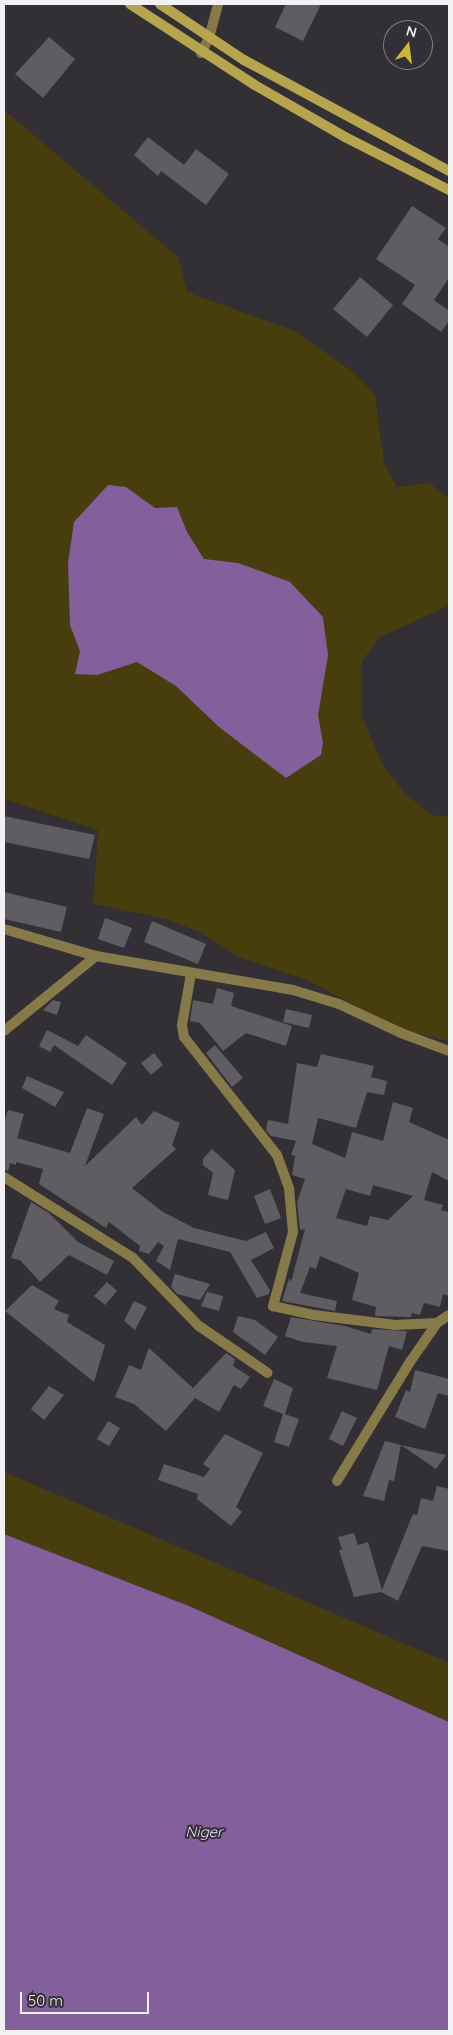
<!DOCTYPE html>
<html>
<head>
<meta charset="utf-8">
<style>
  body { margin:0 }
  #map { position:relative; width:453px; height:2035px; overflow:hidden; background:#323034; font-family:Quicksand,sans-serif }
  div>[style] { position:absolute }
  .green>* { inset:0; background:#473d0d }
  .water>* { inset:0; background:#835f9b }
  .building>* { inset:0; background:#605d62 }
  .minor>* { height:10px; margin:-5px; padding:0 5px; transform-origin:5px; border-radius:5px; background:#867b48 }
  .secondary>* { height:10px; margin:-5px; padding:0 5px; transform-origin:5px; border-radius:5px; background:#b6a54e }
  span { translate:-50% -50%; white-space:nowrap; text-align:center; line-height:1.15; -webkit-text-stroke:4px #323034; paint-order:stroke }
  .water-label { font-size:15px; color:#ebd7fb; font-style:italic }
  .frame { position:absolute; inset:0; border:5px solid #f3f1f4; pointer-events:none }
  .north { position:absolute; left:383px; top:20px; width:50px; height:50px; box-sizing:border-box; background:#323034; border:1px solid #7f7d81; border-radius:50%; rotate:15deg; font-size:14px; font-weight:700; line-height:20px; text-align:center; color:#f3f1f4 }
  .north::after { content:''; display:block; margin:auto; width:18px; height:22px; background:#d0b836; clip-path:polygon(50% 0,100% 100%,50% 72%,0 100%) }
  .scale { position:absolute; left:20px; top:1992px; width:129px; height:22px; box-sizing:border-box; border:2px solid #f3f1f4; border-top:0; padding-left:6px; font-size:15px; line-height:18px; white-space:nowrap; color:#f3f1f4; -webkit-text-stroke:4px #323034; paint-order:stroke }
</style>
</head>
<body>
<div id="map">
  <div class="green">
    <i style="clip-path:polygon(4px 110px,178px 257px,187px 292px,295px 331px,353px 372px,375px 395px,384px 463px,397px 487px,429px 483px,449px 498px,449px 605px,379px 638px,362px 661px,362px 717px,383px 765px,405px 794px,432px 815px,449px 817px,449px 1041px,406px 1031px,306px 980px,237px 956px,200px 932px,166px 919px,93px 904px,98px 830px,4px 799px)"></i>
    <i style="clip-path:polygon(4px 1472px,449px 1663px,449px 1722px,189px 1606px,4px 1534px)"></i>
  </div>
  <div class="water">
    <i style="clip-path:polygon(108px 485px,126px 487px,155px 508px,177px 507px,187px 532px,204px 559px,238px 563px,290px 582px,323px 617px,328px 655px,318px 715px,323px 743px,321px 755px,286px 778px,219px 727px,176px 686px,137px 662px,97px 675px,75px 674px,80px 651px,70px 625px,68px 563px,74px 522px)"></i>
    <i style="clip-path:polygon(4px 1534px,189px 1606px,449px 1722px,449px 2031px,4px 2031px)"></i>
  </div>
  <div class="building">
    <i style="clip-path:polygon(286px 4px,321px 4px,303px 41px,275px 27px)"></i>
    <i style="clip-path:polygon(49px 37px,75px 59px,43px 98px,15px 74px)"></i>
    <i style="clip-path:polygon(148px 137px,184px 165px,196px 149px,229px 174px,206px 205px,161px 171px,158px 176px,134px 155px)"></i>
    <i style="clip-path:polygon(412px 206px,446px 228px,438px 239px,449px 247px,449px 278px,434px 300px,449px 311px,449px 321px,441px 332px,402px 304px,415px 285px,376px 259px)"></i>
    <i style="clip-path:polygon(360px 277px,393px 305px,367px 337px,333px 309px)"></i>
    <i style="clip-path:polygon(4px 816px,95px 835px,89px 859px,4px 842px)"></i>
    <i style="clip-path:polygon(4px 892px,67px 907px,61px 932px,4px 919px)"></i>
    <i style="clip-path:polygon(105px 918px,132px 928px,124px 948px,98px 939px)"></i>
    <i style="clip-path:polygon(152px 921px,206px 944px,198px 964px,144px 942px)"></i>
    <i style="clip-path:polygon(217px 988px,234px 993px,231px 1006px,292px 1026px,286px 1046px,246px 1033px,223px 1051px,200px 1023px,190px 1021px,193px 1000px,213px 1004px)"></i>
    <i style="clip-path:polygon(53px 1000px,61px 1002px,57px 1015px,43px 1010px)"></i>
    <i style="clip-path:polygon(286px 1009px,312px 1015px,309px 1028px,283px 1022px)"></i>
    <i style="clip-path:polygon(47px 1030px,78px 1046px,86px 1035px,127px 1063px,112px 1085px,54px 1045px,50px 1052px,39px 1046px)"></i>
    <i style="clip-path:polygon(215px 1045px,243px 1078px,232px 1087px,206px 1053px)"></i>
    <i style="clip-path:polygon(154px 1053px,163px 1065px,151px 1075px,141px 1063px)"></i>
    <i style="clip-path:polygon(evenodd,321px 1054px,374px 1066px,371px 1077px,387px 1081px,384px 1095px,367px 1092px,356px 1128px,318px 1118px,312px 1144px,345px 1158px,352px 1132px,383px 1141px,393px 1102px,413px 1108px,409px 1122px,449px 1140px,449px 1181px,432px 1172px,424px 1200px,443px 1205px,441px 1210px,449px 1212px,449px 1296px,443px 1294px,440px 1307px,424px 1303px,420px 1315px,412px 1313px,411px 1317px,375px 1316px,376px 1307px,352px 1300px,359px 1273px,320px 1256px,316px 1269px,310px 1267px,300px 1293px,337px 1301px,335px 1311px,282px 1301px,289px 1278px,291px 1282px,305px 1229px,300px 1230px,297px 1202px,305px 1179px,292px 1175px,295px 1156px,291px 1155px,296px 1141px,271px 1136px,266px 1130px,268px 1120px,288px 1124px,297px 1063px,317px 1067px,321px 1054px,373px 1185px,413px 1196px,388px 1220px,370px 1216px,367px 1226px,336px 1218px,346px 1189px,370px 1196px,373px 1185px)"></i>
    <i style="clip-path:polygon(27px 1076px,64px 1092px,55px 1107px,22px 1088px)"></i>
    <i style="clip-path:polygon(87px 1108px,104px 1114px,85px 1166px,136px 1117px,142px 1125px,154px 1111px,180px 1123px,172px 1145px,176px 1149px,132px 1188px,163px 1212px,194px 1228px,246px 1241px,266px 1232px,274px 1248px,251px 1260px,270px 1290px,269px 1294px,257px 1298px,230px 1252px,178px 1239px,170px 1270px,156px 1261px,164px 1246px,158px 1242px,149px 1254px,139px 1251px,140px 1246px,109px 1222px,106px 1228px,39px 1184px,43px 1169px,16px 1162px,16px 1165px,10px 1163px,8px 1171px,4px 1170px,4px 1124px,8px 1110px,24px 1114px,17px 1138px,70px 1153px)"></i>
    <i style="clip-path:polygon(212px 1149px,235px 1170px,228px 1200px,208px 1195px,213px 1173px,203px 1165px,203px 1159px)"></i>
    <i style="clip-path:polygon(270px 1189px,281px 1218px,265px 1224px,254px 1196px)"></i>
    <i style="clip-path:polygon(31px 1202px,49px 1213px,78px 1242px,114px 1261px,107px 1275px,69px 1255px,40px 1282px,20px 1260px,11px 1258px)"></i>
    <i style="clip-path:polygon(175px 1274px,210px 1284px,200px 1300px,177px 1294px,171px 1287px)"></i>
    <i style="clip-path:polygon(107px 1282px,117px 1291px,105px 1305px,94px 1296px)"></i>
    <i style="clip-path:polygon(32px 1285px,59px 1301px,54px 1309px,69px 1315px,67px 1322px,105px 1345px,94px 1382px,5px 1311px)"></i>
    <i style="clip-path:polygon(207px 1292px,223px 1296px,219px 1311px,201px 1306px)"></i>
    <i style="clip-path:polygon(134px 1301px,147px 1307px,135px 1330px,124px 1321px)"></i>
    <i style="clip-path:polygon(238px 1316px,255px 1320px,278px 1337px,265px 1355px,233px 1332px)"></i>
    <i style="clip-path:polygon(291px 1317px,345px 1326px,371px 1334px,372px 1329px,407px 1331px,402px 1350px,389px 1346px,377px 1390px,327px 1378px,337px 1346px,303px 1342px,285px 1336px)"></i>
    <i style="clip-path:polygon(149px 1348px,193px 1388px,226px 1353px,235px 1359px,233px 1366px,250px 1377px,241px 1389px,234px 1385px,219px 1412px,195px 1398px,166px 1431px,134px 1404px,115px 1397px,129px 1365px,141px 1370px)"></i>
    <i style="clip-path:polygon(415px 1370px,449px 1379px,449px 1396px,438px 1393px,425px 1429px,395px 1417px,406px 1390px,410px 1392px)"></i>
    <i style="clip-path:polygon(274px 1379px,293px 1388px,285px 1414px,299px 1419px,289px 1447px,274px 1442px,283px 1414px,263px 1406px)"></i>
    <i style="clip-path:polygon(49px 1386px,64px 1395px,44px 1420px,31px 1409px)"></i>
    <i style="clip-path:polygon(342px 1411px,357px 1418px,343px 1446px,329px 1439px)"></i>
    <i style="clip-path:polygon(108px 1421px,120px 1428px,109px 1446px,97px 1439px)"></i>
    <i style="clip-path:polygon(225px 1434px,263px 1453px,236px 1507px,242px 1512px,231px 1526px,197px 1499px,198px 1494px,158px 1480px,164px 1464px,204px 1477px,210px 1469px,203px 1464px)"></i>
    <i style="clip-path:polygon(385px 1441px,401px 1445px,446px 1455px,436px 1469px,401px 1445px,394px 1481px,389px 1480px,384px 1501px,363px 1496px)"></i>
    <i style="clip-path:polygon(437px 1486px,449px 1489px,449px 1551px,422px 1546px,398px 1601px,381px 1592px,354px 1597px,339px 1550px,342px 1550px,338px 1537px,354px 1533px,358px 1545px,368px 1542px,382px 1590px,413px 1514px,417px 1515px,421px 1498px,433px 1501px)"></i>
  </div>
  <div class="minor">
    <i style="left:201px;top:53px;width:17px;rotate:-62deg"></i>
    <i style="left:209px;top:38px;width:35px;rotate:-75deg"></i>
    <i style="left:4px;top:929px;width:96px;rotate:16.4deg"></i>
    <i style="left:191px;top:974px;width:52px;rotate:100deg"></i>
    <i style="left:182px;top:1025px;width:12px;rotate:81deg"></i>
    <i style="left:184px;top:1037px;width:150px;rotate:51.8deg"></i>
    <i style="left:277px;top:1155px;width:35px;rotate:70deg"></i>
    <i style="left:289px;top:1188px;width:44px;rotate:84.8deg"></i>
    <i style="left:293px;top:1232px;width:77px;rotate:105.1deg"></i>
    <i style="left:273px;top:1306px;width:42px;rotate:12.4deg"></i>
    <i style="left:314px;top:1315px;width:82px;rotate:7deg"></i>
    <i style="left:395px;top:1325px;width:42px;rotate:-2.7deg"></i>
    <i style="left:4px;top:1031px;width:119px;rotate:-39.2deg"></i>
    <i style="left:96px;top:956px;width:200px;rotate:9.8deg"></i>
    <i style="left:293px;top:990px;width:48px;rotate:16.9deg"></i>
    <i style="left:339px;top:1004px;width:68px;rotate:25.1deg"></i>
    <i style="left:401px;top:1033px;width:51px;rotate:20.6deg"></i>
    <i style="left:4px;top:1177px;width:152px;rotate:32.1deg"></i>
    <i style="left:133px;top:1258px;width:95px;rotate:45.9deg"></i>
    <i style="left:199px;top:1326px;width:83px;rotate:34.3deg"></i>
    <i style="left:337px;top:1481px;width:140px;rotate:-58.5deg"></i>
    <i style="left:410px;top:1362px;width:47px;rotate:-55.3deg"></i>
    <i style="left:437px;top:1323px;width:14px;rotate:-34deg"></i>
  </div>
  <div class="secondary">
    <i style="left:130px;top:4px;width:147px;rotate:33deg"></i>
    <i style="left:253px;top:84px;width:106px;rotate:29.9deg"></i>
    <i style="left:345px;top:137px;width:117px;rotate:27deg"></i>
    <i style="left:160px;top:4px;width:101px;rotate:33.7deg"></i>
    <i style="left:244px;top:60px;width:233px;rotate:28.4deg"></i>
  </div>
  <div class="water-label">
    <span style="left:204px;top:1832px">Niger</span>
  </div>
  <div class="frame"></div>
  <div class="north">N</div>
  <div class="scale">50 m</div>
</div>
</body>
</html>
